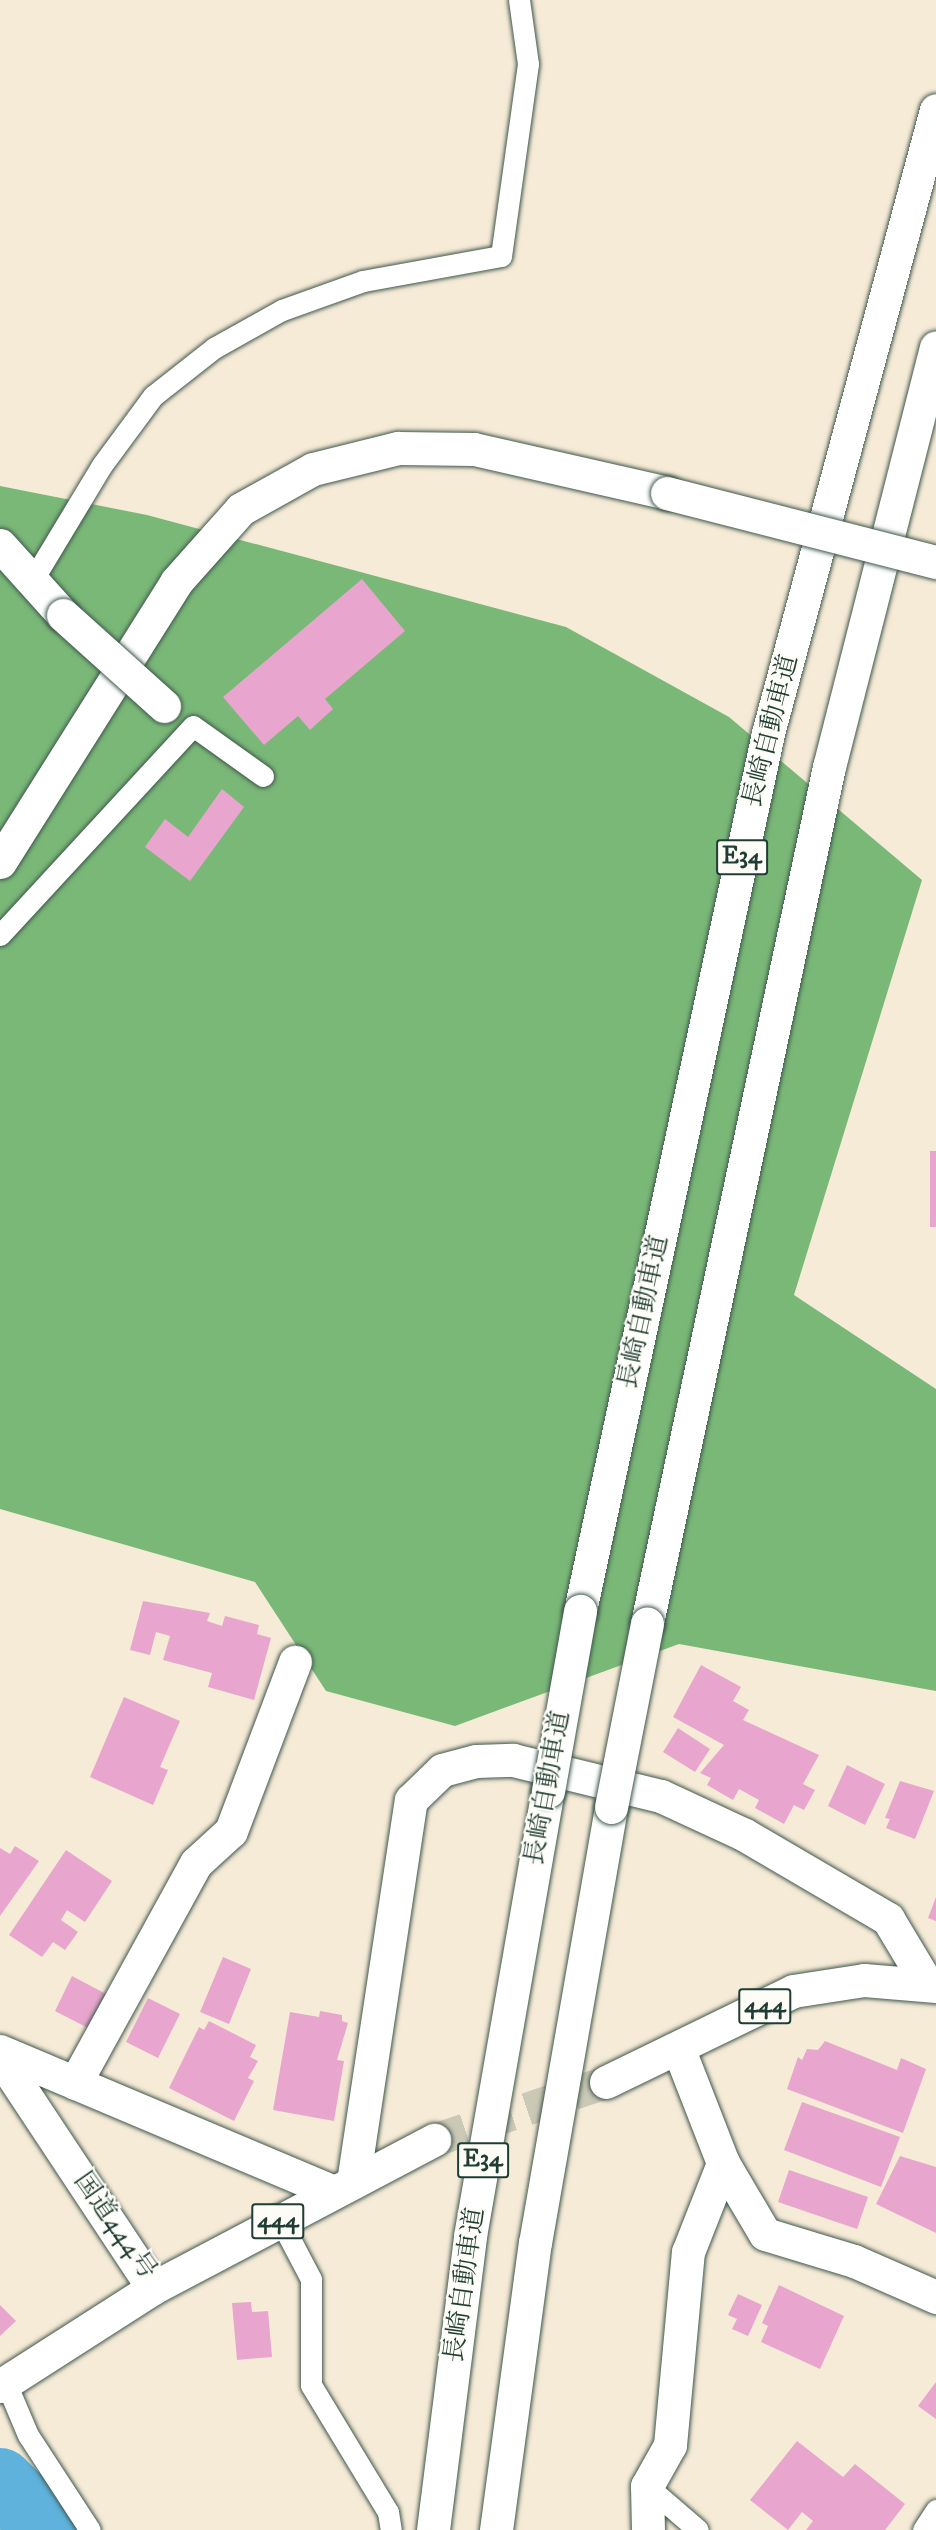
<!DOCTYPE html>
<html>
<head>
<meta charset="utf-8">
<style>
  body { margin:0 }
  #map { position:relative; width:936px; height:2530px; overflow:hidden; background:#f6ebd7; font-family:"IM FELL DW Pica","Noto Serif JP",serif }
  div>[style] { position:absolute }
  .forest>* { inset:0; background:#7ab878 }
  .river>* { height:68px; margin:-34px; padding:0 34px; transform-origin:34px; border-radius:34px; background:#5fb2db }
  .building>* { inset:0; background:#e8a6ce }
  .trunk-tunnel>* { height:33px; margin-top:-16.5px; transform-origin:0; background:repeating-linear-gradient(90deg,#cbc8b6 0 33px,transparent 0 49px) }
  .roads { filter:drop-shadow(0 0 2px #3f574c) drop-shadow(0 0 2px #3f574c) }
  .service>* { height:21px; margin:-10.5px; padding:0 10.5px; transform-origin:10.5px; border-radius:10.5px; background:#fff }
  .minor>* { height:33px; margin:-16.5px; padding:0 16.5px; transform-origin:16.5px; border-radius:16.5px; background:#fff }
  .tertiary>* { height:33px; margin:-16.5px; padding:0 16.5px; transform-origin:16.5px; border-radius:16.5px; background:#fff }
  .trunk>* { height:33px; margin:-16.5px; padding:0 16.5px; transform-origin:16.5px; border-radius:16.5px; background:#fff }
  .motorway>* { height:33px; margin:-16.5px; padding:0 16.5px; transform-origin:16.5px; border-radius:16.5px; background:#fff }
  .bridges { filter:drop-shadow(0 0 2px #3f574c) drop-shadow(0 0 2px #3f574c) }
  .minor-bridge>* { height:33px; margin:-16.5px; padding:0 16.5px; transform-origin:16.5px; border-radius:16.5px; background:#fff }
  .tertiary-bridge>* { height:33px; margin:-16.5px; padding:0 16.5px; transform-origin:16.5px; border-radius:16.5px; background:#fff }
  .motorway-bridge>* { height:33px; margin:-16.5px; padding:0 16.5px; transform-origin:16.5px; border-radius:16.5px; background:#fff }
  span { translate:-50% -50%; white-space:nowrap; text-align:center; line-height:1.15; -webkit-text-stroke:4.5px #fdfcf7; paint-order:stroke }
  .shield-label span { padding:2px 4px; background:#fdfcf7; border:2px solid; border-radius:4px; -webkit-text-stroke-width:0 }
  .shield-label { font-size:24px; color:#1f3d34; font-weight:700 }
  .street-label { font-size:26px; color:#1f3d34 }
</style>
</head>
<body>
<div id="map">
  <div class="forest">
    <i style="clip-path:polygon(0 486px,147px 515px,566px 627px,729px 717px,922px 880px,794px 1295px,936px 1389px,936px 1691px,679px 1644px,455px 1726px,326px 1691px,255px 1582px,0 1509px)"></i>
  </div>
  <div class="river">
    <i style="left:0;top:2482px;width:69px;rotate:44.4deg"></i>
  </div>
  <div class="building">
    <i style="clip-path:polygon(362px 579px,405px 631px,325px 699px,333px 709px,310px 730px,298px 716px,264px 745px,223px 697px)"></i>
    <i style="clip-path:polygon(222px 789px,244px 807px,190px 881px,145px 847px,165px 819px,188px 837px)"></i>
    <i style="clip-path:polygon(930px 1151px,936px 1151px,936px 1227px,930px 1227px)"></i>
    <i style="clip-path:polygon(143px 1601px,210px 1613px,207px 1621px,222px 1626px,225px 1616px,259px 1625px,257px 1634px,271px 1638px,254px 1700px,208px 1687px,212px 1673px,163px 1660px,170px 1636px,156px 1632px,150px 1655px,130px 1650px)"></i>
    <i style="clip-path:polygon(701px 1665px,741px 1687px,733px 1701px,749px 1710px,743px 1720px,819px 1755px,803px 1784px,815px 1790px,804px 1810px,794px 1805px,784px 1824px,755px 1808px,759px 1800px,739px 1789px,733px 1800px,707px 1785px,711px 1778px,700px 1773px,724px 1745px,673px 1717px)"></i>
    <i style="clip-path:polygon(124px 1697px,180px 1721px,160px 1767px,168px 1770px,153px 1805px,90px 1777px)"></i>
    <i style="clip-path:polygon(678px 1728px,710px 1749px,695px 1772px,663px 1752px)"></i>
    <i style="clip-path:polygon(847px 1765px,885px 1784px,865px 1825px,828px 1806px)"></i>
    <i style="clip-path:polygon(900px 1781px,934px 1791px,915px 1839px,886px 1828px,890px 1819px,885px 1818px)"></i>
    <i style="clip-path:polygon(15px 1846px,39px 1861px,0 1916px,0 1848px,10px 1854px)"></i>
    <i style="clip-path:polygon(66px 1850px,112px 1881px,85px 1922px,67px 1910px,61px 1920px,78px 1932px,65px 1950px,53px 1942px,42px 1957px,9px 1935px)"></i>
    <i style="clip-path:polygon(936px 1897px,936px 1921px,928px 1918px)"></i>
    <i style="clip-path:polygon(223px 1957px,251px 1969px,229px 2024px,200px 2012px)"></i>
    <i style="clip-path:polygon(72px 1976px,106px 1994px,88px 2028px,55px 2011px)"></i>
    <i style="clip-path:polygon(148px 1998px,180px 2014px,158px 2058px,126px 2042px)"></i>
    <i style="clip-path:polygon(320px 2011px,342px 2015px,342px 2021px,348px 2023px,337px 2060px,344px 2061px,334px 2121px,273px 2110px,290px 2012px,319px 2017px)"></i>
    <i style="clip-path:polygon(209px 2021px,256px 2045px,250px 2057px,258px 2061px,248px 2078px,254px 2081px,234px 2121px,169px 2088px,199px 2027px,204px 2030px)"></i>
    <i style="clip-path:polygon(825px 2041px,897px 2070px,901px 2058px,926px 2069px,903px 2133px,787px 2089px,798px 2057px,802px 2060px,807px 2049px,818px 2050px)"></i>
    <i style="clip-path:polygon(802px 2102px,900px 2137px,881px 2187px,784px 2150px)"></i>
    <i style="clip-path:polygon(900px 2156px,936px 2167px,936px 2233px,876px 2204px)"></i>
    <i style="clip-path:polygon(789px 2170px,868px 2197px,857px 2229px,778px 2202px)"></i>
    <i style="clip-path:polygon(779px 2285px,844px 2316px,820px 2369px,761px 2342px,768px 2326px,762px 2323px)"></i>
    <i style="clip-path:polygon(738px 2294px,762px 2305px,748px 2336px,732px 2329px,737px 2319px,728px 2315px)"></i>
    <i style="clip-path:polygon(251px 2302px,252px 2312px,268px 2311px,272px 2357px,237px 2360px,232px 2303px)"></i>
    <i style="clip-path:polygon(0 2305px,16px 2321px,0 2336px)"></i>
    <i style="clip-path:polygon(936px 2382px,936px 2419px,918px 2406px)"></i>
    <i style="clip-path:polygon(797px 2441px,843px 2477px,855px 2464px,905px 2504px,885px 2530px,806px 2530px,813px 2521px,802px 2512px,788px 2530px,750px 2500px)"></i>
  </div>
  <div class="trunk-tunnel">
    <i style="left:434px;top:2140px;width:182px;rotate:-18.6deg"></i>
  </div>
  <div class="roads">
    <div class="service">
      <i style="left:32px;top:581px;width:135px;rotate:-58.9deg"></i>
      <i style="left:102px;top:465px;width:86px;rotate:-53.5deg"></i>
      <i style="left:153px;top:396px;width:78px;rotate:-38.2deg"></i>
      <i style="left:214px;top:348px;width:78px;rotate:-29.2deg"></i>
      <i style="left:282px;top:310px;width:86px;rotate:-19.7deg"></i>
      <i style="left:363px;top:281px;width:140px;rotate:-10.3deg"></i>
      <i style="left:501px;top:256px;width:194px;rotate:-82deg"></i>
      <i style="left:528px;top:64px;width:65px;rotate:-98deg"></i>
      <i style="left:0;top:935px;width:284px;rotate:-47.3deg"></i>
      <i style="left:193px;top:726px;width:86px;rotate:35.5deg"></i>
      <i style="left:280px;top:2220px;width:67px;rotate:62.3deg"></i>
      <i style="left:311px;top:2279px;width:106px;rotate:90deg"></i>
      <i style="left:311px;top:2385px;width:149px;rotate:58.8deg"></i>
      <i style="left:388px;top:2512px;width:18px;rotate:81deg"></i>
      <i style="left:6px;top:2383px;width:56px;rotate:67.1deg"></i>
      <i style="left:28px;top:2435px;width:113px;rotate:56.9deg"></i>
      <i style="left:647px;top:2486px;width:67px;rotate:40.8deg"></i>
      <i style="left:923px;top:2530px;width:24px;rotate:-57deg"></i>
    </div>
    <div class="minor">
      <i style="left:0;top:545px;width:94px;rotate:48deg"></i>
      <i style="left:0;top:2051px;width:362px;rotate:22.9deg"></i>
      <i style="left:75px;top:2083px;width:251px;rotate:-61.2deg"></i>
      <i style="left:196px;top:1863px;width:47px;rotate:-42.4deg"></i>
      <i style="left:231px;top:1831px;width:181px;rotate:-69.3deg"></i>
      <i style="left:353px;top:2182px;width:386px;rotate:-81.4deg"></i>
      <i style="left:411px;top:1800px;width:43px;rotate:-44.1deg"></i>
      <i style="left:442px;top:1770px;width:35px;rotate:-15deg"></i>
      <i style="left:476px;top:1761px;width:37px;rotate:-2deg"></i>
      <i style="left:513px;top:1760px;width:152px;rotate:13.7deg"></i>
      <i style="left:661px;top:1796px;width:93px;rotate:24.9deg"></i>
      <i style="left:745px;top:1835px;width:166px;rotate:30.4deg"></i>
      <i style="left:888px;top:1919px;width:76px;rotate:59deg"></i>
      <i style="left:648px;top:2530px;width:44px;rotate:-91.3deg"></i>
      <i style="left:647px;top:2486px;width:47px;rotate:-60.7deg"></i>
      <i style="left:670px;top:2445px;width:194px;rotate:-84.7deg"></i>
      <i style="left:688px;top:2252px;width:96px;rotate:-68.5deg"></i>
    </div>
    <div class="tertiary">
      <i style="left:0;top:862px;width:331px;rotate:-57.8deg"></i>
      <i style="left:176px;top:582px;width:98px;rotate:-48.3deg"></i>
      <i style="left:241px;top:509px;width:82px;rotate:-29.1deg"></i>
      <i style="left:313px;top:469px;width:88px;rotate:-13.9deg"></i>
      <i style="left:398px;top:448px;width:76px;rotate:0.8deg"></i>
      <i style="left:474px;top:449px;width:198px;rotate:12.8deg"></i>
      <i style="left:679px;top:2050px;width:121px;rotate:68.7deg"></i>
      <i style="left:723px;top:2163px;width:82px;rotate:59.4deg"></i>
      <i style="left:765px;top:2234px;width:93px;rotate:16.9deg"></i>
      <i style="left:854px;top:2261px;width:90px;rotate:23.7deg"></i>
      <i style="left:0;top:2386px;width:182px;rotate:-32.6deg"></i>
    </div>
    <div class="trunk">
      <i style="left:0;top:2057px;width:277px;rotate:56.5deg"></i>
      <i style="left:153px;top:2288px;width:318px;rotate:-27.8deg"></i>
      <i style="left:606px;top:2082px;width:208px;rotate:-25.9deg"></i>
      <i style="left:793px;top:1991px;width:72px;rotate:-8.8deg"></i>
      <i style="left:864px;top:1980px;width:72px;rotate:4.8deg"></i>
    </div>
    <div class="motorway">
      <i style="left:580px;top:1611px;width:898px;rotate:-77.91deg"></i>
      <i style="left:768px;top:733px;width:645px;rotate:-74.91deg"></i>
      <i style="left:647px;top:1623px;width:875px;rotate:-78deg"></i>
      <i style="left:829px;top:767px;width:433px;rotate:-75.7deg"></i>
      <i style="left:433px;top:2530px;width:296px;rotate:-82.8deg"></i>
      <i style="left:470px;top:2236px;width:452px;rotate:-80.1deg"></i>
      <i style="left:496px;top:2530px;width:290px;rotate:-82.3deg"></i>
      <i style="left:535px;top:2243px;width:443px;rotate:-80.1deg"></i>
    </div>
  </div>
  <div class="bridges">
    <div class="minor-bridge">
      <i style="left:63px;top:615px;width:136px;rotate:42deg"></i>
    </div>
    <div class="tertiary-bridge">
      <i style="left:667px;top:493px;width:278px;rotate:14.4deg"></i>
    </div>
    <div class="motorway-bridge">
      <i style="left:548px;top:1791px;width:183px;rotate:-79.9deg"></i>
      <i style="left:611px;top:1807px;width:187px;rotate:-78.9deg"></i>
    </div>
  </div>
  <div class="shield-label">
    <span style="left:742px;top:857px">E34</span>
    <span style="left:765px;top:2006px">444</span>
    <span style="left:483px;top:2160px">E34</span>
    <span style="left:278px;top:2221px">444</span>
  </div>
  <div class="street-label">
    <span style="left:771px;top:731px;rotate:-76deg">長崎自動車道</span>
    <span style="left:644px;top:1312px;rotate:-78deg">長崎自動車道</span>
    <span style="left:548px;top:1788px;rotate:-80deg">長崎自動車道</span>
    <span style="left:115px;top:2226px;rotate:55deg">国道444号</span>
    <span style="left:465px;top:2285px;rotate:-82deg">長崎自動車道</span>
  </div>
</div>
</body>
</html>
